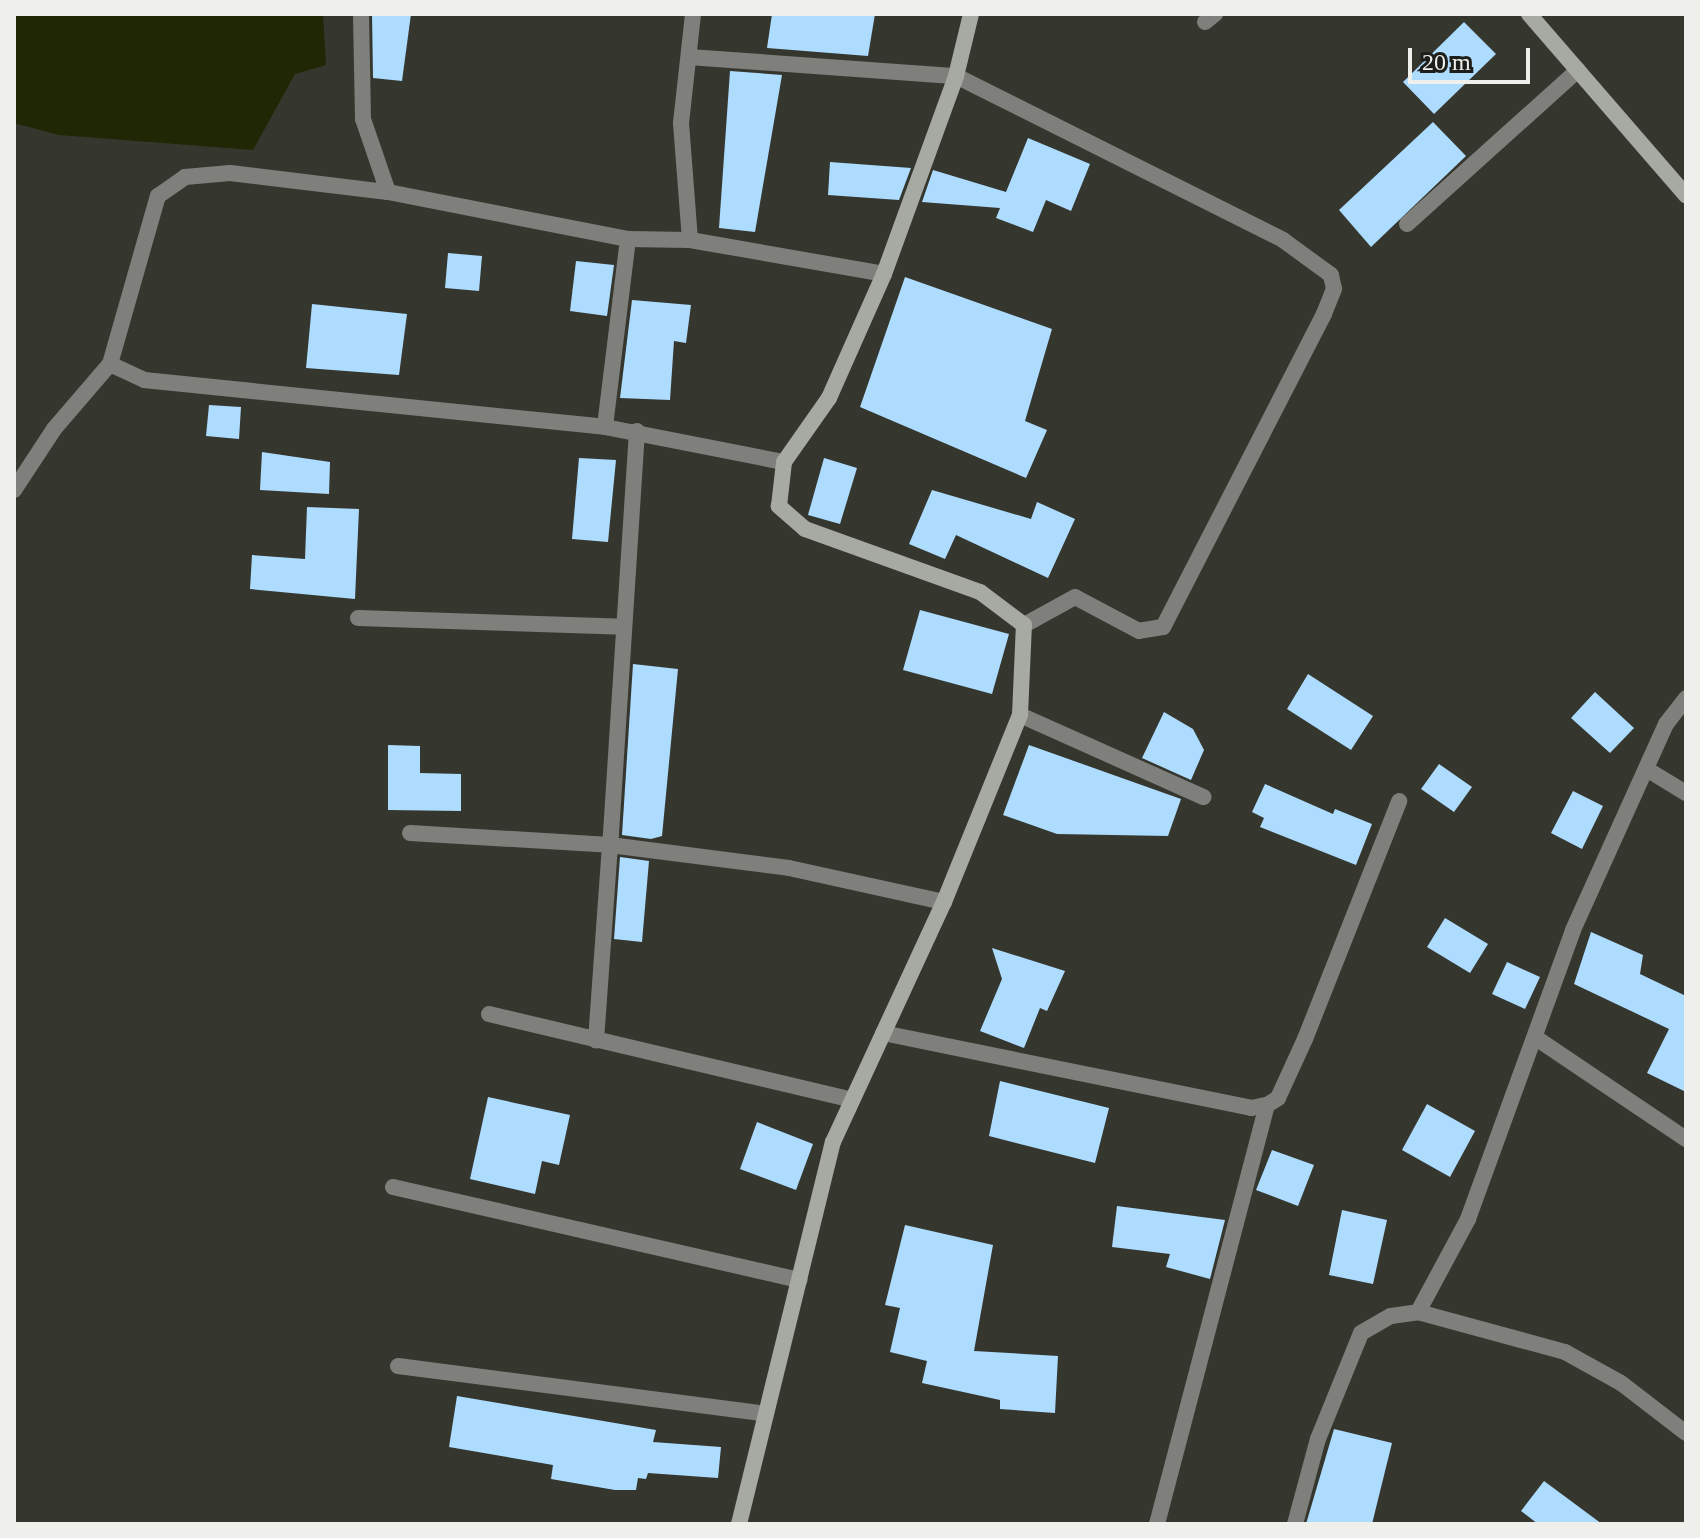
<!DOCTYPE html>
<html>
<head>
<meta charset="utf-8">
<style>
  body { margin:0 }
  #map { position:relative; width:1700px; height:1538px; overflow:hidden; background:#35372f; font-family:"Times New Roman",serif }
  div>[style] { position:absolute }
  .water>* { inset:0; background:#202704 }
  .building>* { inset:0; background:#addcff }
  .street>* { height:16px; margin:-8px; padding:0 8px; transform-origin:8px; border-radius:8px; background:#7f807c }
  .secondary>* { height:16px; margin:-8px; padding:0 8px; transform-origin:8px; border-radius:8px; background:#a7a9a3 }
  span { translate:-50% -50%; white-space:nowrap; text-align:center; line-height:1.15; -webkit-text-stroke:8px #1d1e1a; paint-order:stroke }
  .frame { position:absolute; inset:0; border:16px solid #eff0ec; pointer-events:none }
  .scale { position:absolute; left:1408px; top:48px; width:122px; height:36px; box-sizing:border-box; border:4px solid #eff0ec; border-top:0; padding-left:10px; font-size:24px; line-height:28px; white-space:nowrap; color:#eff0ec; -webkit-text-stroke:6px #1d1e1a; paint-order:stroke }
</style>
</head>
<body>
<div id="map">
  <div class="water">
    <i style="clip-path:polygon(14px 14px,323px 14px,326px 65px,295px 74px,253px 150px,59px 135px,14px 123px)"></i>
  </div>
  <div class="building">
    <i style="clip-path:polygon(372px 14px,411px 14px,402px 81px,373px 78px)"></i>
    <i style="clip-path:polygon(772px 14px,875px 14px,868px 56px,767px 48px)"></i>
    <i style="clip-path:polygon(1464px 22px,1496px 54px,1434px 114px,1403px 82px)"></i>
    <i style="clip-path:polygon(730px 71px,782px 75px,755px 232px,719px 228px)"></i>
    <i style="clip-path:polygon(1433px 122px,1466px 156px,1371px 247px,1339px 210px)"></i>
    <i style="clip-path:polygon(1028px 138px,1090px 164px,1071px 211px,1046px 200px,1033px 232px,996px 218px,1000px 208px,922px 202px,933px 170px,1006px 192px)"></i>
    <i style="clip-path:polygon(830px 162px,911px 168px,899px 200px,828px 195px)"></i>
    <i style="clip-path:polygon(448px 253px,482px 256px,479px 291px,445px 288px)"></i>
    <i style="clip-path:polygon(576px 261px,614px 265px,607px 316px,570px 311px)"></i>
    <i style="clip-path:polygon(905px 277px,1052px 329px,1025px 421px,1047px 430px,1026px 478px,860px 407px)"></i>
    <i style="clip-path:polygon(632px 300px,691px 305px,686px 343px,674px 341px,670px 400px,620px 398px)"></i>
    <i style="clip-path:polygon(312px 304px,407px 314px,399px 375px,306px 368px)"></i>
    <i style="clip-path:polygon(209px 405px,241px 407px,239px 439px,206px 436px)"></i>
    <i style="clip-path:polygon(262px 452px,330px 462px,329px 494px,260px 490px)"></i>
    <i style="clip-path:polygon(579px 458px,616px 460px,608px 542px,572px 539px)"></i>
    <i style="clip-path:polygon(824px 458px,857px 468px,840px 524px,808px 515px)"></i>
    <i style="clip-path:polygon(932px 490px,1031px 519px,1037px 502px,1075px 519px,1048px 578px,956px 535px,945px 559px,909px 544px)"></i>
    <i style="clip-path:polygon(307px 507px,359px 509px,355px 599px,250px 589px,252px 555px,305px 559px)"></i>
    <i style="clip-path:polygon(920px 610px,1009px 634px,992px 694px,903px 670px)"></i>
    <i style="clip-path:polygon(633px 664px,678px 669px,662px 836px,651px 839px,622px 835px)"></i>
    <i style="clip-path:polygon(1308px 674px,1373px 716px,1351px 750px,1287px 709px)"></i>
    <i style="clip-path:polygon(1595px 692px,1634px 728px,1610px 753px,1571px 718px)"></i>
    <i style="clip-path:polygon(1164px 712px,1193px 729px,1204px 750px,1191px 780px,1142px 758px)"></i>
    <i style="clip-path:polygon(388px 745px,420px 746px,420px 773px,461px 774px,461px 811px,388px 810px)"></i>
    <i style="clip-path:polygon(1029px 745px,1181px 799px,1168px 836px,1057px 834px,1003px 815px)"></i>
    <i style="clip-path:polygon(1439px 764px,1472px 787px,1454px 812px,1421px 789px)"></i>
    <i style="clip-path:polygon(1265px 784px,1333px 814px,1335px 809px,1372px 824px,1356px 865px,1260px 827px,1264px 818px,1252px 812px)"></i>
    <i style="clip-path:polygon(1573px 791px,1603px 806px,1582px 849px,1551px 833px)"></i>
    <i style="clip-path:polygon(620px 857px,649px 861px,642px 942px,614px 939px)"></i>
    <i style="clip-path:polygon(1445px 918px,1488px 944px,1470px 973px,1427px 947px)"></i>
    <i style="clip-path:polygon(1591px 932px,1643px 955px,1640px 974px,1686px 996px,1686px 1092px,1647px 1073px,1669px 1029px,1574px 984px)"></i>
    <i style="clip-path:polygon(992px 948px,1065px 971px,1047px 1011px,1040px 1008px,1024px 1048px,980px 1031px,1002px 979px)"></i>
    <i style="clip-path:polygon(1507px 962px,1540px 977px,1525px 1009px,1492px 994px)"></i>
    <i style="clip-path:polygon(1000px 1081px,1109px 1108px,1095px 1163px,989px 1136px)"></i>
    <i style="clip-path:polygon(488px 1097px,570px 1115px,559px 1165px,542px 1161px,535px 1194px,470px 1179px)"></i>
    <i style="clip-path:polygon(1427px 1104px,1475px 1131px,1450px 1177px,1402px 1150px)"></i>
    <i style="clip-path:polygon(757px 1122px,813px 1144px,796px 1190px,740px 1169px)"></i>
    <i style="clip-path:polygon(1272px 1150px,1314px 1165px,1298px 1206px,1256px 1190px)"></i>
    <i style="clip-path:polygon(1117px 1206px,1225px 1220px,1210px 1279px,1166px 1267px,1170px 1254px,1112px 1247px)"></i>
    <i style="clip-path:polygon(1342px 1210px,1387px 1220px,1373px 1284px,1329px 1275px)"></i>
    <i style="clip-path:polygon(905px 1225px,993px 1245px,974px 1351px,1058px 1356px,1055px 1413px,1000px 1409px,1000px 1400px,922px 1383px,927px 1361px,890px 1352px,900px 1308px,885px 1305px)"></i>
    <i style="clip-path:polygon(457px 1396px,656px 1430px,653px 1442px,721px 1447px,718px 1478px,648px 1473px,646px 1479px,638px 1478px,636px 1490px,615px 1490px,551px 1479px,553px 1465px,449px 1447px)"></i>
    <i style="clip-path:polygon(1334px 1429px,1392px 1443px,1372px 1524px,1306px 1524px)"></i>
    <i style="clip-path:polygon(1544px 1481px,1602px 1524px,1538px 1524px,1521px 1511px)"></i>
  </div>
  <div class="street">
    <i style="left:361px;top:14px;width:105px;rotate:88.9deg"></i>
    <i style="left:363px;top:119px;width:77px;rotate:71.1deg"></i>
    <i style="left:1205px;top:22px;width:13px;rotate:-39deg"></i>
    <i style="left:689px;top:57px;width:268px;rotate:4.1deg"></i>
    <i style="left:956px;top:76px;width:366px;rotate:26.6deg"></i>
    <i style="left:1283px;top:240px;width:59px;rotate:36.1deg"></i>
    <i style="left:1331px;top:275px;width:14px;rotate:78deg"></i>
    <i style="left:1334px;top:289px;width:27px;rotate:112deg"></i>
    <i style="left:1324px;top:314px;width:352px;rotate:117.2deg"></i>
    <i style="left:1163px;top:627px;width:24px;rotate:171deg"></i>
    <i style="left:1139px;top:631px;width:72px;rotate:-152deg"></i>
    <i style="left:1075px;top:597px;width:58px;rotate:151.2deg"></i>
    <i style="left:1407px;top:224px;width:230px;rotate:-42deg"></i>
    <i style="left:628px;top:239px;width:189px;rotate:97deg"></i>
    <i style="left:605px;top:427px;width:182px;rotate:11.1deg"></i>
    <i style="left:690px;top:240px;width:117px;rotate:-94.4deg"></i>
    <i style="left:681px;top:123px;width:110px;rotate:-83.7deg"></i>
    <i style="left:110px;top:364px;width:38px;rotate:25deg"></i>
    <i style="left:144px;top:380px;width:463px;rotate:5.8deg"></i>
    <i style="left:637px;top:431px;width:415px;rotate:93.7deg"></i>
    <i style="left:610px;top:845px;width:180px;rotate:7.3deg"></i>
    <i style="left:789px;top:868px;width:159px;rotate:12.4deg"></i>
    <i style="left:14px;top:490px;width:73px;rotate:-56.7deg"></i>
    <i style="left:54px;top:429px;width:86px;rotate:-49.3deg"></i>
    <i style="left:110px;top:364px;width:175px;rotate:-74.1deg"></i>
    <i style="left:158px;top:196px;width:33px;rotate:-35deg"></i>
    <i style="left:185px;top:177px;width:45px;rotate:-5.1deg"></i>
    <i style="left:230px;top:173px;width:159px;rotate:6.9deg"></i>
    <i style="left:388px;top:192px;width:245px;rotate:11.1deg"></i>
    <i style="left:628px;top:239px;width:62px;rotate:0.9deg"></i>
    <i style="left:690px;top:240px;width:197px;rotate:9.9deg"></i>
    <i style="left:358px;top:618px;width:265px;rotate:1.9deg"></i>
    <i style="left:1020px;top:715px;width:201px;rotate:24.1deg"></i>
    <i style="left:1648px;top:770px;width:44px;rotate:31.2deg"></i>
    <i style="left:410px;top:833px;width:200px;rotate:3.4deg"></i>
    <i style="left:610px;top:845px;width:196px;rotate:94.1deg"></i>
    <i style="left:489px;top:1014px;width:373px;rotate:13.3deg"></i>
    <i style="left:883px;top:1033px;width:376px;rotate:11.5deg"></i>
    <i style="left:1251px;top:1108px;width:16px;rotate:-11deg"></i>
    <i style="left:1267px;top:1105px;width:13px;rotate:-32deg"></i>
    <i style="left:1278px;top:1098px;width:65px;rotate:-65.4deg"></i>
    <i style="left:1305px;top:1039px;width:256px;rotate:-68.4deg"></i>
    <i style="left:1536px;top:1038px;width:181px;rotate:34deg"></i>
    <i style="left:393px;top:1187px;width:417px;rotate:12.9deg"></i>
    <i style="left:1418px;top:1312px;width:152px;rotate:15.2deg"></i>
    <i style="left:1565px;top:1352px;width:64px;rotate:29deg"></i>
    <i style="left:1621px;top:1383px;width:82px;rotate:37.6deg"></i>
    <i style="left:398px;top:1366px;width:371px;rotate:7.4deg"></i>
    <i style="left:1157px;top:1524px;width:433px;rotate:-75.3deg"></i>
    <i style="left:1295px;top:1524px;width:88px;rotate:-74.9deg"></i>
    <i style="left:1318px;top:1439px;width:114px;rotate:-67.9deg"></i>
    <i style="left:1361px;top:1333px;width:34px;rotate:-30deg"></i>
    <i style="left:1391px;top:1316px;width:27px;rotate:-8deg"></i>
    <i style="left:1418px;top:1312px;width:106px;rotate:-61.7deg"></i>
    <i style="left:1468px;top:1219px;width:307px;rotate:-70deg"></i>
    <i style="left:1573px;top:930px;width:226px;rotate:-65.7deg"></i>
    <i style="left:1666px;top:724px;width:33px;rotate:-52deg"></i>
  </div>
  <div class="secondary">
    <i style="left:1529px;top:14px;width:240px;rotate:49.1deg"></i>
    <i style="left:739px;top:1524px;width:393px;rotate:-76.2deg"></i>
    <i style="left:833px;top:1142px;width:264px;rotate:-65.2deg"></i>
    <i style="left:944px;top:902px;width:202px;rotate:-67.9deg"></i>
    <i style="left:1020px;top:715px;width:90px;rotate:-87.5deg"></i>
    <i style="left:1024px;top:625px;width:55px;rotate:-143.1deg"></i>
    <i style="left:980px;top:592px;width:186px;rotate:-160.2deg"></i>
    <i style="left:805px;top:529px;width:35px;rotate:-139deg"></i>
    <i style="left:779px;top:506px;width:44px;rotate:-83.5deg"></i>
    <i style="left:784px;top:462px;width:78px;rotate:-54.9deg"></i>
    <i style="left:829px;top:398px;width:136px;rotate:-66.1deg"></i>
    <i style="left:884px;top:274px;width:211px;rotate:-70deg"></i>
    <i style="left:956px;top:76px;width:64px;rotate:-76.4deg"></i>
  </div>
  <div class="frame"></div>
  <div class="scale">20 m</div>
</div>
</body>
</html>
